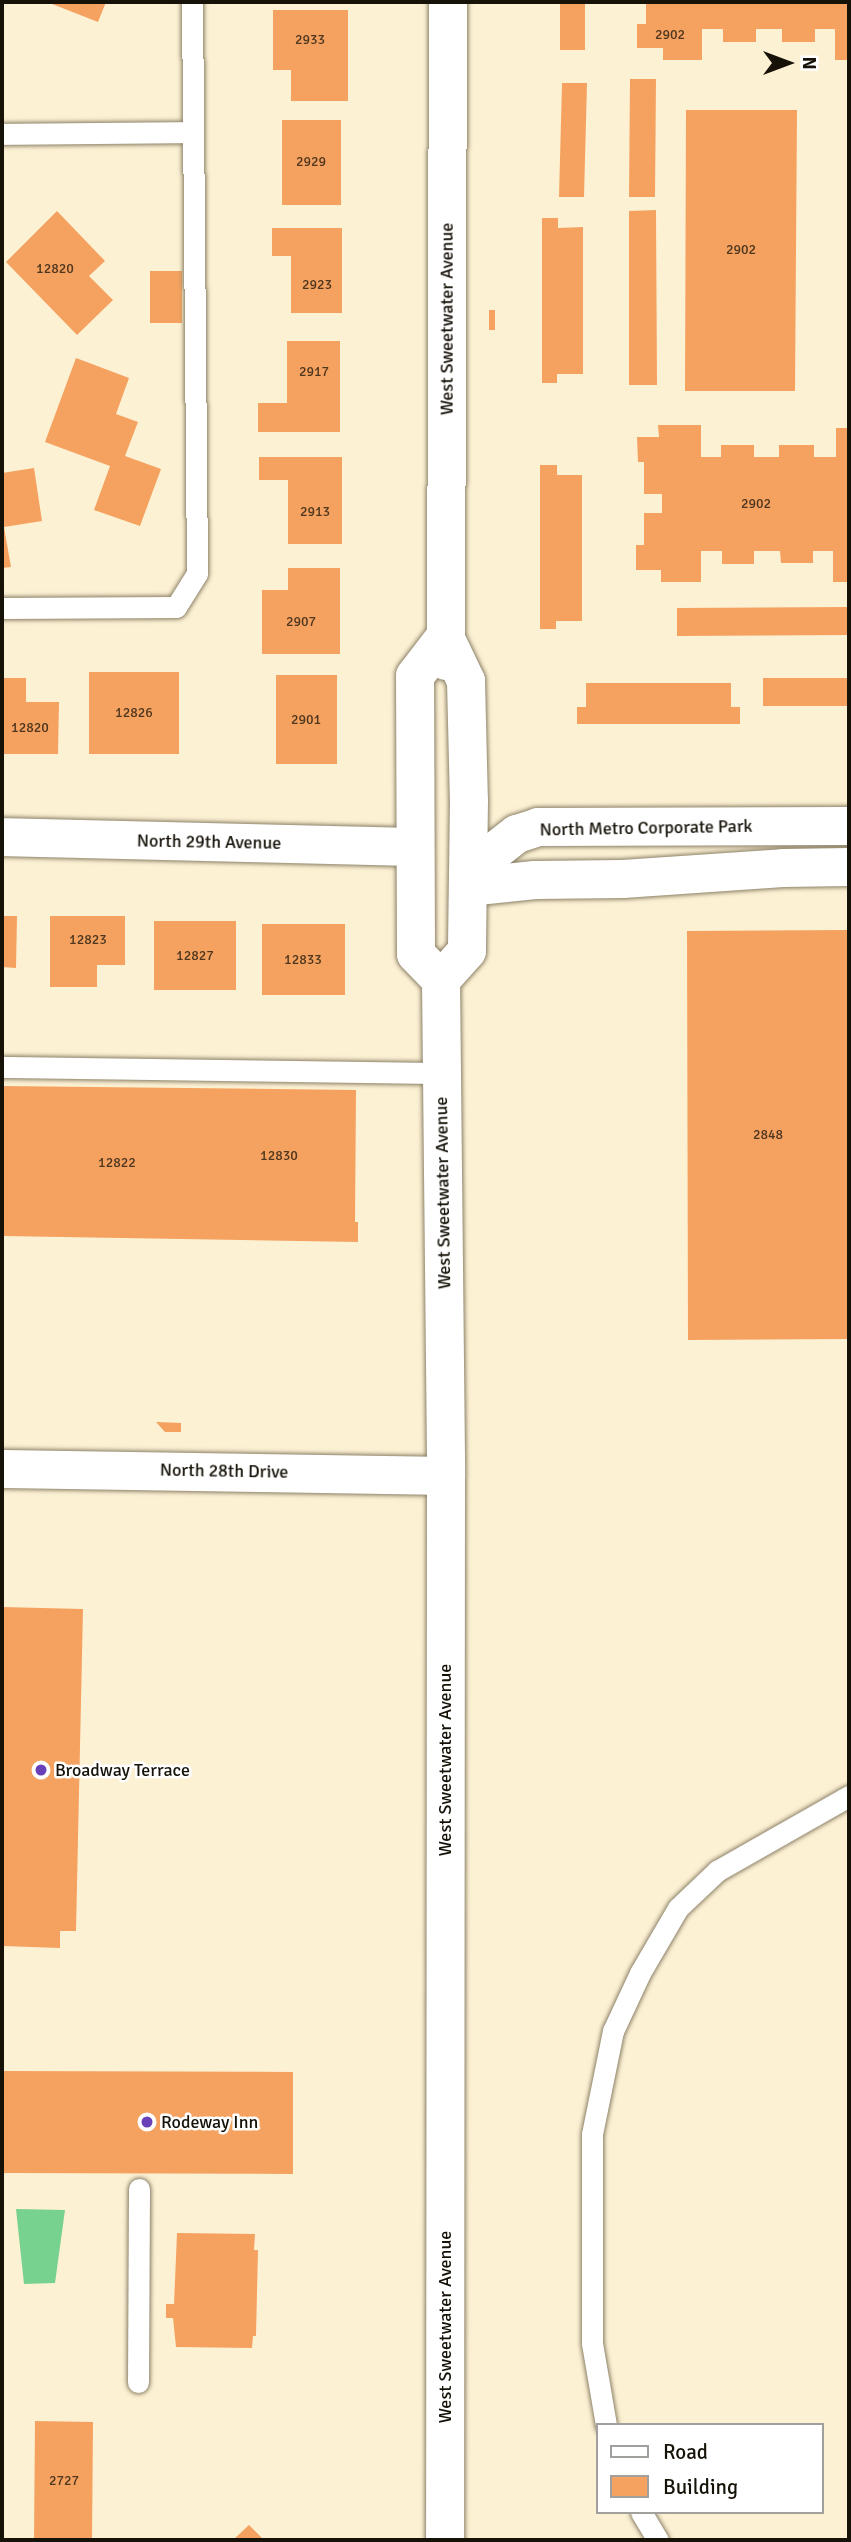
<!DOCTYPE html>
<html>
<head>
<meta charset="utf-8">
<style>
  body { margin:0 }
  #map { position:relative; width:851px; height:2542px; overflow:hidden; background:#fdf1d4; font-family:Signika,sans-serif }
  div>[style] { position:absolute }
  .water>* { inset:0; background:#77d18f }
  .building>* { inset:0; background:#f5a260 }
  .roads { filter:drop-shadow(0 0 2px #8c8268) drop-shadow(0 0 2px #8c8268) }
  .lane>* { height:21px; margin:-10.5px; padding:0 10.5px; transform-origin:10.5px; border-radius:10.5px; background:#fff }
  .street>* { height:38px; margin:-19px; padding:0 19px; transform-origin:19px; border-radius:19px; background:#fff }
  .secondary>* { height:38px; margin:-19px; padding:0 19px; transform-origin:19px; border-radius:19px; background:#fff }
  .dots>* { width:19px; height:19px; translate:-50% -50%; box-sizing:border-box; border:4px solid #fff; border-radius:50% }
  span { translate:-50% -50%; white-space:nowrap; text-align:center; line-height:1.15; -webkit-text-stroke:5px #fff; paint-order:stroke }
  .number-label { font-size:14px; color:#4e361e }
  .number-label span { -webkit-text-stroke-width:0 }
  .street-label { font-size:18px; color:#161208 }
  .poi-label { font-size:18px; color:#161208 }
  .left { translate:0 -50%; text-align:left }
  .frame { position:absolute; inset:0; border:4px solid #161208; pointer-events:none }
  .legend { position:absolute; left:596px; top:2423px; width:228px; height:91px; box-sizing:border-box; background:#fff; border:2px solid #a2a09c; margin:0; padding:9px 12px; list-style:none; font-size:21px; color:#161208 }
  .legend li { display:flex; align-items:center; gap:14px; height:35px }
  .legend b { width:35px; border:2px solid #a2a09c }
  .north { position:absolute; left:753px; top:28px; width:70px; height:70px; -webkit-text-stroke:5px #fff; paint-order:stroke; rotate:90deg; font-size:19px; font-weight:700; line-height:28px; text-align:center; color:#161208 }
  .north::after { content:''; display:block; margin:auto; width:24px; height:32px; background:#161208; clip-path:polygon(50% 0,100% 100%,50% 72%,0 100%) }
</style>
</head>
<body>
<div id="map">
  <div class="water">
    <i style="clip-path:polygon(16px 2209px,65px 2210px,55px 2283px,24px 2284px)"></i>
  </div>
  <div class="building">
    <i style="clip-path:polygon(47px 2px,106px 2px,98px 22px)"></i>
    <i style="clip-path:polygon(560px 2px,585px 2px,585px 50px,560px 50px)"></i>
    <i style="clip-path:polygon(646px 2px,849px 2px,849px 60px,835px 60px,835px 29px,815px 29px,815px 42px,782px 42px,782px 29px,756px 29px,756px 42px,723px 42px,723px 29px,702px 29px,702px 60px,663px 60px,663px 48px,637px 48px,637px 24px,646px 24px)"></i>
    <i style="clip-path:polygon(273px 10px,348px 10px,348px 101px,291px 101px,291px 70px,273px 70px)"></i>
    <i style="clip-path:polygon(630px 79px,656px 79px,655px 197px,629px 197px)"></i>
    <i style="clip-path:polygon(562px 83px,587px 83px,584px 197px,559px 197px)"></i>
    <i style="clip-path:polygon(686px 110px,797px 110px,795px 391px,685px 391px)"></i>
    <i style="clip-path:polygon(282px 120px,341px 120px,341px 205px,282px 205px)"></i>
    <i style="clip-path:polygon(656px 210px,657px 385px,629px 385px,629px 211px)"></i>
    <i style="clip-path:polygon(57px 211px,105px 261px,89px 276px,113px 300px,77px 335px,6px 262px)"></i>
    <i style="clip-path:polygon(542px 218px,558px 218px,558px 228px,583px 227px,583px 374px,557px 374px,557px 383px,542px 383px)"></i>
    <i style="clip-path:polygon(272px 228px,342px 228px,342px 313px,291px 313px,291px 256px,272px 256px)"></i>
    <i style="clip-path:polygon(150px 271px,182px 271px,182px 323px,150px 323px)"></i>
    <i style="clip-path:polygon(489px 310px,495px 310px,495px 330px,489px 330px)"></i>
    <i style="clip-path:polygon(287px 341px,340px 341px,340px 432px,258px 432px,258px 403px,287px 403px)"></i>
    <i style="clip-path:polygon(76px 358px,129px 378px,116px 414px,138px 422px,125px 456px,161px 469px,140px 526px,94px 510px,110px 466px,45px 442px)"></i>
    <i style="clip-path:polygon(658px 425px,701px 425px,701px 457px,721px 457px,721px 445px,754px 445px,754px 457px,779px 457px,779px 445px,814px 445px,814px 457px,836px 457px,836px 428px,849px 428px,849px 582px,833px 582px,833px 551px,813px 551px,813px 563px,781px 563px,780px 551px,754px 551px,754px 564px,722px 564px,722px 551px,701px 551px,701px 582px,661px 582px,661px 570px,636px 570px,636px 545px,644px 545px,644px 513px,662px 513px,662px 494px,644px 494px,644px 462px,638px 462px,637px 437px,659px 437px)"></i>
    <i style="clip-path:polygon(259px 457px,342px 457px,342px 544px,288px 544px,288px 480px,259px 480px)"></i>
    <i style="clip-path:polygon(540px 465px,557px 465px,557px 475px,582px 475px,582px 621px,556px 621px,556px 629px,540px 629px)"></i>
    <i style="clip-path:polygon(34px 468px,42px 521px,4px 527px,11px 567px,2px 568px,2px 473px)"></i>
    <i style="clip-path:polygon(288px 568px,340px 568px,340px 654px,262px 654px,262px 590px,288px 590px)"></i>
    <i style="clip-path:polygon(849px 607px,849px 635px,677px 636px,677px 608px)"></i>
    <i style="clip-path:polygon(89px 672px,179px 672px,179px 754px,89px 754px)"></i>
    <i style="clip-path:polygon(276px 675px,337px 675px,337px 764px,276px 764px)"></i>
    <i style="clip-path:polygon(2px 678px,26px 678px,26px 702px,59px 702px,58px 754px,2px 754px)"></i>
    <i style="clip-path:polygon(763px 678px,849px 678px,849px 706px,763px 706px)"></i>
    <i style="clip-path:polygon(586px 683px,731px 683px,731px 707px,740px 707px,740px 724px,577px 724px,577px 707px,586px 707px)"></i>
    <i style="clip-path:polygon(2px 916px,17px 916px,16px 968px,2px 967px)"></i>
    <i style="clip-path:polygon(50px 916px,125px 916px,125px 965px,97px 965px,97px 987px,50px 987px)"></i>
    <i style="clip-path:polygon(154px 921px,236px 921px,236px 990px,154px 990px)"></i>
    <i style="clip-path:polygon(262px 924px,345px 924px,345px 995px,262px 995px)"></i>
    <i style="clip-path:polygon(849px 930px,849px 1339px,688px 1340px,687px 931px)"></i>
    <i style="clip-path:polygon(2px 1086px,356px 1090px,355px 1222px,358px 1222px,358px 1242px,2px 1236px)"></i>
    <i style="clip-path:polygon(156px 1422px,181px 1423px,181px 1432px,165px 1432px)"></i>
    <i style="clip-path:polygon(2px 1607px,83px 1609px,76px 1931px,60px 1931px,60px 1948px,2px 1946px)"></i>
    <i style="clip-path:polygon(2px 2071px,293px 2072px,293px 2174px,2px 2173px)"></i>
    <i style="clip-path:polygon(177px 2233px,255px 2234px,254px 2250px,258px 2250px,256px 2336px,253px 2336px,252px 2348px,176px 2347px,173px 2318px,166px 2318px,166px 2304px,174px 2304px)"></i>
    <i style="clip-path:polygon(35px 2421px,93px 2422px,92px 2540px,34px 2540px)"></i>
    <i style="clip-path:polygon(249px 2525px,264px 2540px,233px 2540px)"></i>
  </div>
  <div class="roads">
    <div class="lane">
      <i style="left:2px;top:134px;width:189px;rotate:-0.6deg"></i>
      <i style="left:2px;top:608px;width:174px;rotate:-0.3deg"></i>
      <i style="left:176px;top:607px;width:40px;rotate:-58deg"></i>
      <i style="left:197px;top:573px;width:571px;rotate:-90.5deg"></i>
      <i style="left:2px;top:1067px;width:440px;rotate:0.8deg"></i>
      <i style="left:138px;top:2382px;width:193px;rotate:-89.7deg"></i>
      <i style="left:606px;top:2425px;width:83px;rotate:-99.7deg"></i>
      <i style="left:592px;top:2343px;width:209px;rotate:-90deg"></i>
      <i style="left:592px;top:2134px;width:105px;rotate:-78.5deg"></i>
      <i style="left:613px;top:2031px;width:64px;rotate:-65deg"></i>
      <i style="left:640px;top:1973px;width:75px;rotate:-59.7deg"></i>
      <i style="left:678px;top:1908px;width:54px;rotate:-43.5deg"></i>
      <i style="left:717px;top:1871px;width:152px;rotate:-29.6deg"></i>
      <i style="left:641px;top:2512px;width:33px;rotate:59deg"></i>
    </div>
    <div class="street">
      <i style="left:2px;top:837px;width:413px;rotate:1.4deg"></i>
      <i style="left:468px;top:887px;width:45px;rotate:-53.1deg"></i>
      <i style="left:495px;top:851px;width:28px;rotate:-38deg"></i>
      <i style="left:517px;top:834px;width:22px;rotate:-18deg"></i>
      <i style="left:538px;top:827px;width:311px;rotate:-0.2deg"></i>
      <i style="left:468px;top:887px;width:67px;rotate:-6deg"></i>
      <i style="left:535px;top:880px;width:88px;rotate:-0.7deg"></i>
      <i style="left:623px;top:879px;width:160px;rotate:-3.9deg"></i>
      <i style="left:783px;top:868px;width:66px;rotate:-0.9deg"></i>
    </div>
    <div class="secondary">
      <i style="left:445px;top:637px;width:49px;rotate:64.5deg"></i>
      <i style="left:466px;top:681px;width:120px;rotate:88.6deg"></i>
      <i style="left:469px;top:801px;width:150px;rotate:90.8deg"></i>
      <i style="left:467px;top:951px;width:39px;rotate:132deg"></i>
      <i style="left:441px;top:980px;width:496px;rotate:89.4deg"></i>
      <i style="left:446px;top:1476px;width:1064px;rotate:90.05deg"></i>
      <i style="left:446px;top:661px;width:659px;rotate:-89.83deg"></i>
      <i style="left:441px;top:980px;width:36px;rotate:-134deg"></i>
      <i style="left:416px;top:954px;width:278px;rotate:-90.2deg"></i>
      <i style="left:415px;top:676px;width:49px;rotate:-52.4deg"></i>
      <i style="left:2px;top:1469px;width:444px;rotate:0.9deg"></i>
    </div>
  </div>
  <div class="dots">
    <i style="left:41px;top:1770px;background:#6840b8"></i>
    <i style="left:147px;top:2122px;background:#6840b8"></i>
  </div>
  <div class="number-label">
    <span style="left:670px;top:35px">2902</span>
    <span style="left:310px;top:40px">2933</span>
    <span style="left:311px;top:162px">2929</span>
    <span style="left:741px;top:250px">2902</span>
    <span style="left:55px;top:269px">12820</span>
    <span style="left:317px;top:285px">2923</span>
    <span style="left:314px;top:372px">2917</span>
    <span style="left:756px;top:504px">2902</span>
    <span style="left:315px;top:512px">2913</span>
    <span style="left:301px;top:622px">2907</span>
    <span style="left:134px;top:713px">12826</span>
    <span style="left:306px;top:720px">2901</span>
    <span style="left:30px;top:728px">12820</span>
    <span style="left:88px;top:940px">12823</span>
    <span style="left:195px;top:956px">12827</span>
    <span style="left:303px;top:960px">12833</span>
    <span style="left:768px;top:1135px">2848</span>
    <span style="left:279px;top:1156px">12830</span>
    <span style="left:117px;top:1163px">12822</span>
    <span style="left:64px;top:2481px">2727</span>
  </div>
  <div class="street-label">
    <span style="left:447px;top:319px;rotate:-90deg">West Sweetwater Avenue</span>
    <span style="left:646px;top:828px;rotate:-1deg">North Metro Corporate Park</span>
    <span style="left:209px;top:842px;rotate:1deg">North 29th Avenue</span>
    <span style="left:443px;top:1193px;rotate:-91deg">West Sweetwater Avenue</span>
    <span style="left:224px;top:1471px;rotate:1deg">North 28th Drive</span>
    <span style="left:445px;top:1760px;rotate:-90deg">West Sweetwater Avenue</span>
    <span style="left:445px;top:2327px;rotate:-90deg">West Sweetwater Avenue</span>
  </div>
  <div class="poi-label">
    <span class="left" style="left:55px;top:1770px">Broadway Terrace</span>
    <span class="left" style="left:161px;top:2122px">Rodeway Inn</span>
  </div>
  <div class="frame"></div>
  <ul class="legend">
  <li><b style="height:9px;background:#fff"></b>Road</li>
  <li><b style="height:19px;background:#f5a260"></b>Building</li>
  </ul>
  <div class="north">N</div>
</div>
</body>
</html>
